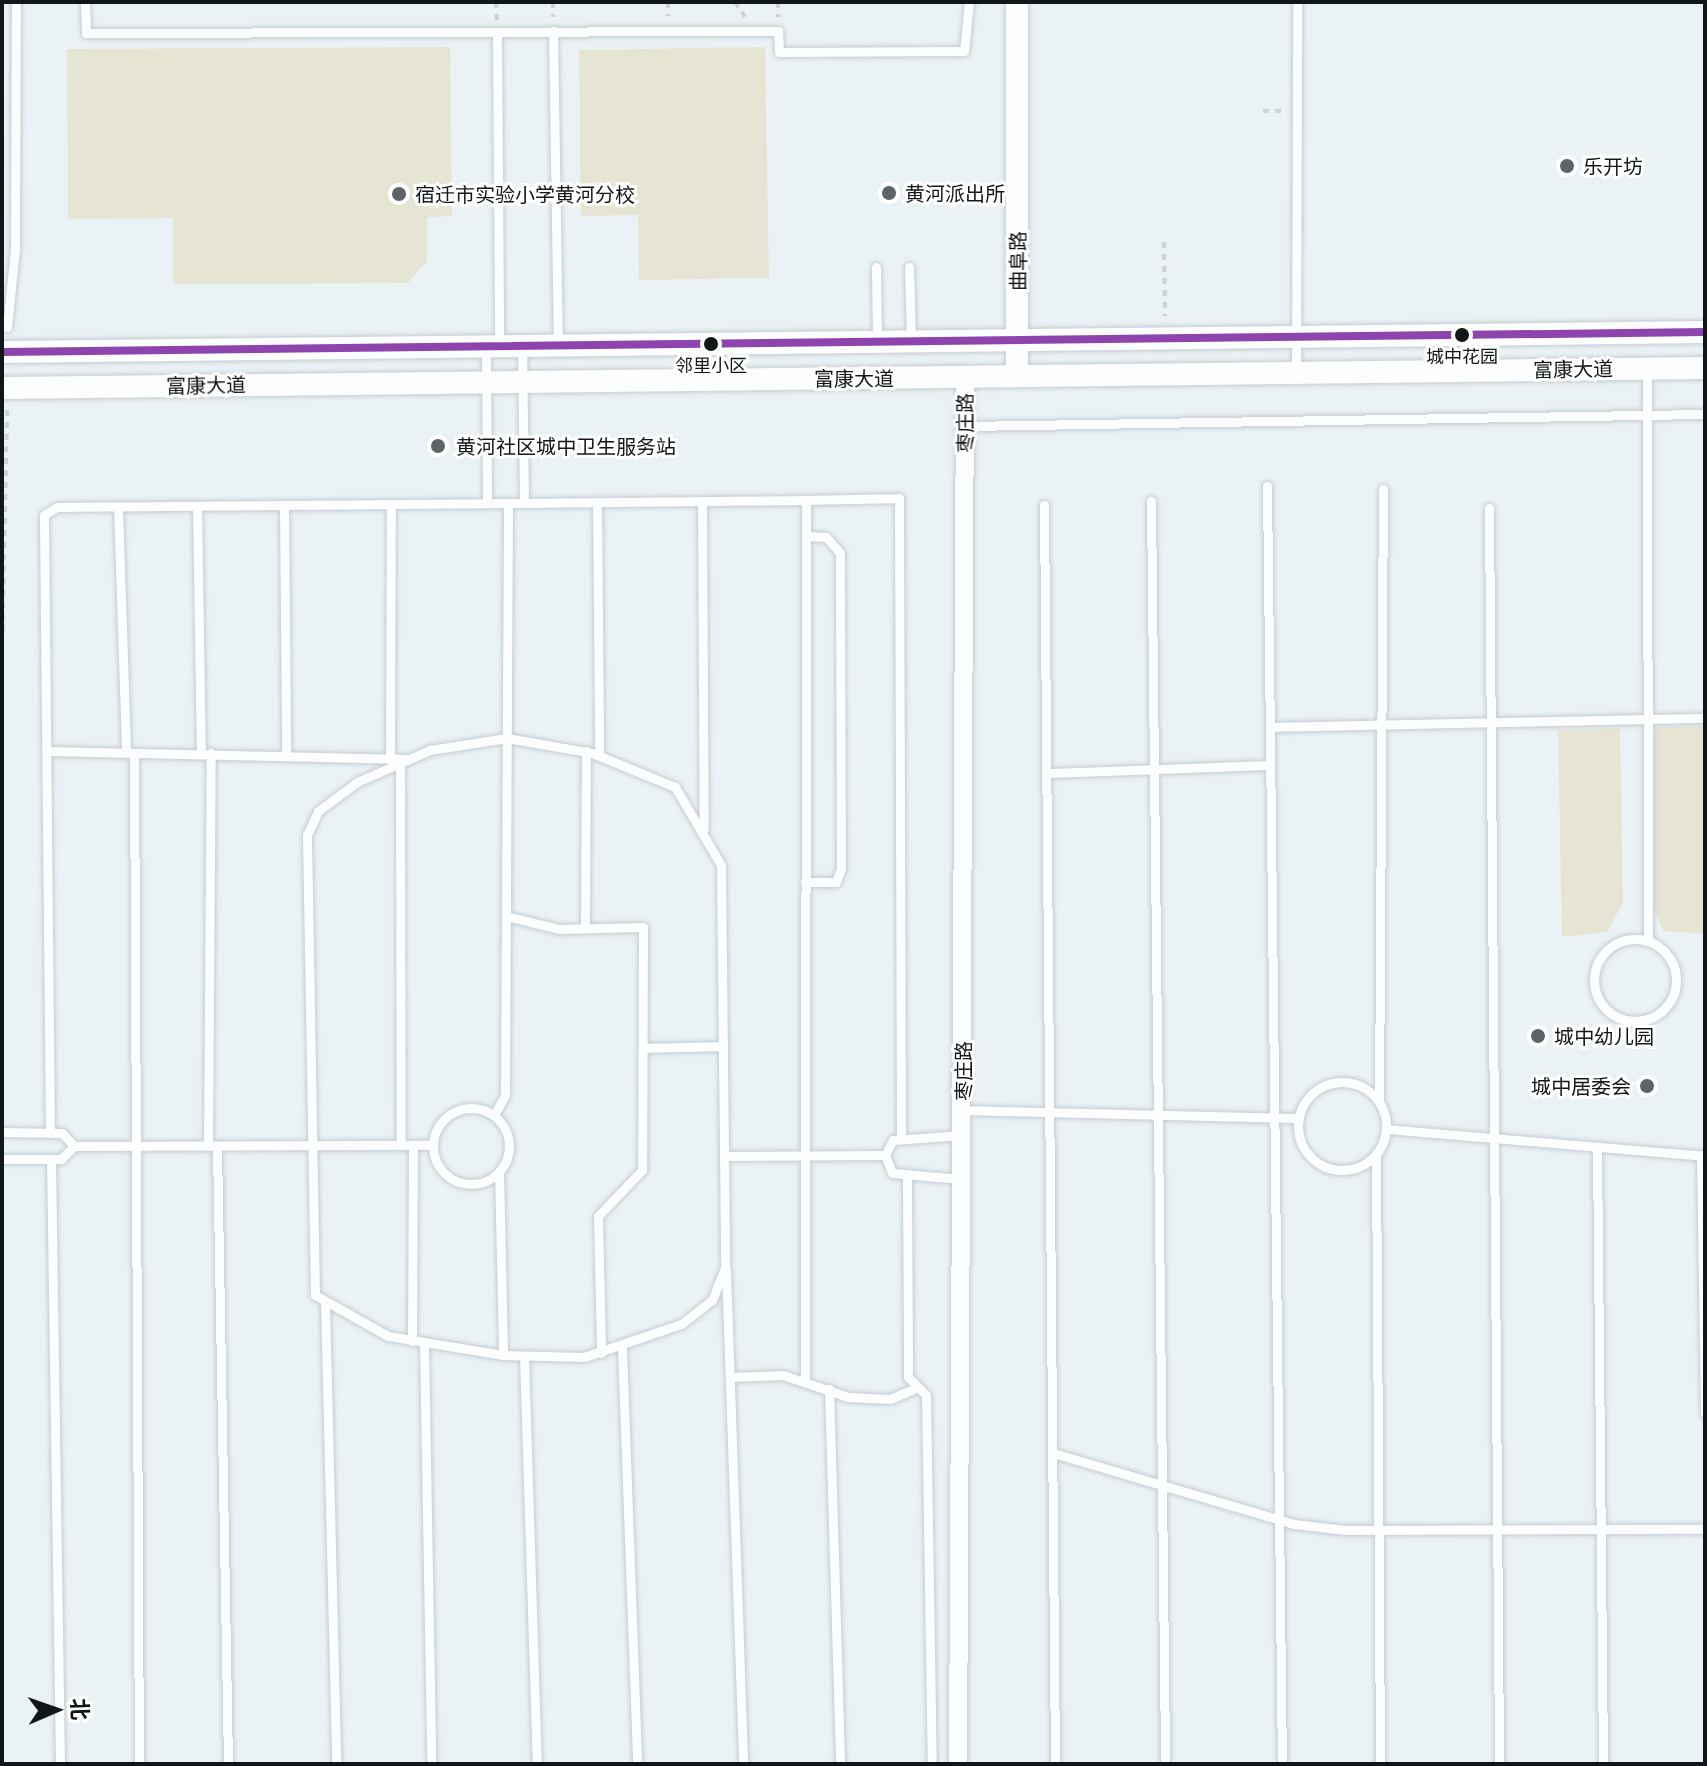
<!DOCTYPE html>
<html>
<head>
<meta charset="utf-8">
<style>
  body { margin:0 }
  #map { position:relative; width:1707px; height:1766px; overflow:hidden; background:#eaf2f6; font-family:"Archivo Narrow","Noto Sans SC",sans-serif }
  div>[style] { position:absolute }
  .green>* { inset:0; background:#e6e5d4 }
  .path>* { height:4px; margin-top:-2px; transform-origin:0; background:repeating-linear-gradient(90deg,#cfd1d2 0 6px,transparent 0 12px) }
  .roads { filter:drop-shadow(0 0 2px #c6cccf) drop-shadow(0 0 2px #c6cccf) }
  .service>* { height:9px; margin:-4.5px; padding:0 4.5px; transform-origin:4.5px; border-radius:4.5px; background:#fcfdfe }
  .service>.ring { margin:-4.5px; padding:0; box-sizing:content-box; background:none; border:9px solid #fcfdfe; border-radius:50% }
  .minor>* { height:18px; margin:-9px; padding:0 9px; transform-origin:9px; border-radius:9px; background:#fcfdfe }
  .tertiary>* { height:22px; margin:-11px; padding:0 11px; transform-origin:11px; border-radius:11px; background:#fcfdfe }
  .bus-1>* { height:8px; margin:-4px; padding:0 4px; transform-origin:4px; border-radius:4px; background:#8e44ad }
  .dots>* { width:22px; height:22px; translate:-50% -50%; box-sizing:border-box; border:4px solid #fff; border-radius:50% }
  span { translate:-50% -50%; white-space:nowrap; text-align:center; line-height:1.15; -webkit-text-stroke:6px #fff; paint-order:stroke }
  .bus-label { font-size:18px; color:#111618 }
  .poi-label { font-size:20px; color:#111618 }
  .left { translate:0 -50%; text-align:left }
  .right { translate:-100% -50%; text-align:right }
  .street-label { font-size:20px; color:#111618 }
  .frame { position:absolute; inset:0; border:4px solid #111618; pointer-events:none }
  .north { position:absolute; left:16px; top:1670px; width:80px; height:80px; -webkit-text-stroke:6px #fff; paint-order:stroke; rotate:88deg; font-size:22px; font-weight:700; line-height:32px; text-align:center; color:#111618 }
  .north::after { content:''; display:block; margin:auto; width:28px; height:36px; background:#111618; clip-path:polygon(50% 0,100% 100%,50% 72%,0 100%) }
</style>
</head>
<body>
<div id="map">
  <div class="green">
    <i style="clip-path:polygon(450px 47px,452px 216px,427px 217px,427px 261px,408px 283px,173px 284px,173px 218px,68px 219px,67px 49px)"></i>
    <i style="clip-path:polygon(765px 47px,769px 278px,639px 280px,638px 215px,581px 216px,579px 50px)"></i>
    <i style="clip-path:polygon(1705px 726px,1705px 934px,1663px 931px,1655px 910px,1655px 727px)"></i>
    <i style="clip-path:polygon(1620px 728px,1623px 903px,1607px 932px,1562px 937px,1558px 730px)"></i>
  </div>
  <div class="path">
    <i style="left:496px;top:2px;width:18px;rotate:87deg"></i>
    <i style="left:553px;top:2px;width:15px;rotate:90deg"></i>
    <i style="left:668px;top:2px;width:14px;rotate:90deg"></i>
    <i style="left:735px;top:2px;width:18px;rotate:56deg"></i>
    <i style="left:778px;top:2px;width:15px;rotate:90deg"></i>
    <i style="left:1263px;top:111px;width:19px"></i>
    <i style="left:1164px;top:242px;width:74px;rotate:89.2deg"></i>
    <i style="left:2px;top:656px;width:249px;rotate:-88.8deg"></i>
  </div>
  <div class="roads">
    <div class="service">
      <i style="left:85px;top:2px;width:31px;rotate:88deg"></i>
      <i style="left:86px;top:33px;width:692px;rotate:-0.17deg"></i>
      <i style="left:778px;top:31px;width:21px;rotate:87deg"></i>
      <i style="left:779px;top:52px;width:185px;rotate:-0.3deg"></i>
      <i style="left:964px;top:51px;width:49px;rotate:-84.2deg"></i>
      <i style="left:553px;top:31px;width:313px;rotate:89.1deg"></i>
      <i style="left:497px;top:32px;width:313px;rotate:89.6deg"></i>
      <i style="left:876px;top:267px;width:73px;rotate:89.2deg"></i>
      <i style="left:909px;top:267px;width:72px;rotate:88.4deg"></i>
      <i style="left:7px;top:327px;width:77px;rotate:-84.1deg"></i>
      <i style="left:15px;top:250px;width:248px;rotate:-89.8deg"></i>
      <i style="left:486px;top:351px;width:152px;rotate:89.6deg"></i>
      <i style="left:487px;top:503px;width:37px"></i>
      <i style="left:524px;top:503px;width:153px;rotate:-90.7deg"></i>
      <i style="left:1647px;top:368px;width:573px;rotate:89.9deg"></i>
      <i style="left:1296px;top:371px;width:369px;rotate:-89.8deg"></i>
      <i style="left:965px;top:426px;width:740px;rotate:-0.93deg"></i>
      <i style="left:1267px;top:486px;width:1278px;rotate:89.33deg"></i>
      <i style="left:806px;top:500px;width:93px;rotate:-1.2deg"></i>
      <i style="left:899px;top:498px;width:641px;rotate:89.82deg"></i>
      <i style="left:702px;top:501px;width:328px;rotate:89.7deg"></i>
      <i style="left:1151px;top:501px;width:1263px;rotate:89.36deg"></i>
      <i style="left:597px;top:502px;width:253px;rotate:89.5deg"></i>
      <i style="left:524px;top:503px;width:282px;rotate:-0.6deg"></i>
      <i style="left:806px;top:500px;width:880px;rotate:90.07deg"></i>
      <i style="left:284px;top:505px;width:250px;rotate:89.5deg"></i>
      <i style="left:1044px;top:505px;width:1259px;rotate:89.5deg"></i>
      <i style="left:197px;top:506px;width:247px;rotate:89.1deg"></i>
      <i style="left:118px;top:507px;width:246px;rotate:88.1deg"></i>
      <i style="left:1489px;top:508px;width:1256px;rotate:89.54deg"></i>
      <i style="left:1270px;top:727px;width:435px;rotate:-1.2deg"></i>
      <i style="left:507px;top:738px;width:86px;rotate:10deg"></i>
      <i style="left:592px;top:753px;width:90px;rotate:22.3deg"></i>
      <i style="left:675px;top:787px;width:91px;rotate:59.5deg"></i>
      <i style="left:721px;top:865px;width:403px;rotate:89.4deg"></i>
      <i style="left:725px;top:1268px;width:35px;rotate:112deg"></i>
      <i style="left:712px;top:1300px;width:39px;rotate:142deg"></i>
      <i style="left:681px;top:1324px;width:102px;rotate:161.2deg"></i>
      <i style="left:584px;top:1357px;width:81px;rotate:-178.6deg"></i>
      <i style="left:503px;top:1355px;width:117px;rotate:-170.6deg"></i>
      <i style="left:388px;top:1336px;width:84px;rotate:-150.7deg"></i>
      <i style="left:315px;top:1295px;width:460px;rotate:-91deg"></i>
      <i style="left:307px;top:835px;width:26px;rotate:-65deg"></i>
      <i style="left:318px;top:811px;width:49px;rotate:-36.6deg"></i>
      <i style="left:357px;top:782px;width:80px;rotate:-23.7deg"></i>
      <i style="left:430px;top:750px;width:78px;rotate:-8.9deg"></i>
      <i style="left:52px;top:751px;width:353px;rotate:1.3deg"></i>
      <i style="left:134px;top:753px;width:1011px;rotate:89.72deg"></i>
      <i style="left:390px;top:759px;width:255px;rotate:-89.8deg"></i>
      <i style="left:400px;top:759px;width:386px;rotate:89.9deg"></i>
      <i style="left:1049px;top:773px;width:221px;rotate:-2.1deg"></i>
      <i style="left:805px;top:882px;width:31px"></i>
      <i style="left:836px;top:882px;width:14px;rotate:-69deg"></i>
      <i style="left:841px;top:869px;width:316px;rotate:-90.2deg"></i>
      <i style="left:840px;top:553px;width:21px;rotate:-131deg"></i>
      <i style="left:826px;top:537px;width:20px;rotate:-177deg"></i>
      <i style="left:506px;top:916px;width:55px;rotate:13.8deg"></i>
      <i style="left:559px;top:929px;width:84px;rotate:-1.4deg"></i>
      <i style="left:643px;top:927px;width:243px;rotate:90.2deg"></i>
      <i style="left:642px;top:1170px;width:64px;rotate:133.7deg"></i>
      <i style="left:598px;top:1216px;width:137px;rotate:88.7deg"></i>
      <i style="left:585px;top:928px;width:177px;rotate:-89.7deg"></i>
      <i class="ring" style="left:1594px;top:939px;width:73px;height:73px"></i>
      <i style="left:643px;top:1048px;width:80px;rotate:-1.4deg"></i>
      <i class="ring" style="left:1298px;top:1082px;width:79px;height:79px"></i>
      <i style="left:1379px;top:1102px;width:613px;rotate:-89.63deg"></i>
      <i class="ring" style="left:433px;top:1108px;width:67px;height:67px"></i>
      <i style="left:963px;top:1110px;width:336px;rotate:1.4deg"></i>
      <i style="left:494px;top:1115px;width:23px;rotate:-61deg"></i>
      <i style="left:505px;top:1095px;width:592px;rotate:-89.71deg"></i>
      <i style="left:1386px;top:1129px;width:320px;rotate:4.8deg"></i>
      <i style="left:2px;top:1132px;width:60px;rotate:1deg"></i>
      <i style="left:62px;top:1133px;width:18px;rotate:47deg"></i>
      <i style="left:74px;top:1146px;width:18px;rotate:135deg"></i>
      <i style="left:61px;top:1159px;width:59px;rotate:180deg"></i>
      <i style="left:50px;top:1133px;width:618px;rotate:-90.56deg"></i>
      <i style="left:44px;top:515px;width:15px;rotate:-32deg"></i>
      <i style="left:57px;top:507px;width:430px;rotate:-0.5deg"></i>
      <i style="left:74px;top:1146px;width:358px;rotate:-0.2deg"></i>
      <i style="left:208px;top:1146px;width:393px;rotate:-89.6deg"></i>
      <i style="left:217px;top:1146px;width:618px;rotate:88.98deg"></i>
      <i style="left:1597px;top:1148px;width:616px;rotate:89.44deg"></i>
      <i style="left:1376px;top:1154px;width:610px;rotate:89.62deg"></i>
      <i style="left:1701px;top:1155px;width:258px;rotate:89.1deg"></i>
      <i style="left:724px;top:1156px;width:161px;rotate:-0.4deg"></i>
      <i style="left:51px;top:1159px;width:605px;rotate:89.15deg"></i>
      <i style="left:499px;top:1172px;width:183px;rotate:88.7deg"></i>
      <i style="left:907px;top:1174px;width:203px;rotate:89.7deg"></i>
      <i style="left:908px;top:1377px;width:25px;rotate:45deg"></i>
      <i style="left:926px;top:1395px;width:369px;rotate:89.1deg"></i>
      <i style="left:961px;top:1179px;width:69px;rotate:-175deg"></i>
      <i style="left:892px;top:1173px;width:19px;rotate:-111deg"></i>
      <i style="left:885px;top:1155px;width:17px;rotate:-62deg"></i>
      <i style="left:893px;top:1140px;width:70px;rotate:-4.1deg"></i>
      <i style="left:726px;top:1271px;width:493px;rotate:88deg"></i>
      <i style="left:325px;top:1302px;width:462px;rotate:88.6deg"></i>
      <i style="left:412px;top:1341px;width:196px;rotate:-89.7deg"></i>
      <i style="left:424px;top:1343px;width:421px;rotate:89deg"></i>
      <i style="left:622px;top:1348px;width:416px;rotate:87.9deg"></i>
      <i style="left:524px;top:1356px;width:408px;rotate:88.2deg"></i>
      <i style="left:730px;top:1377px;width:53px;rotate:-2.2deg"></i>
      <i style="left:783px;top:1375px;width:69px;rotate:18.7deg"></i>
      <i style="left:848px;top:1397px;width:42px;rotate:2.7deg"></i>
      <i style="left:890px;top:1399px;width:30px;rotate:-23deg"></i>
      <i style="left:829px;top:1389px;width:375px;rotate:88.3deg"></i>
      <i style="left:1053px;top:1453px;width:251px;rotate:16.4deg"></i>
      <i style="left:1294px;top:1524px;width:52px;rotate:6.6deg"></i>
      <i style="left:1346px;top:1530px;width:359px;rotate:-0.2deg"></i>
    </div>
    <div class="minor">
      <i style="left:958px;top:1764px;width:1387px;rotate:-89.71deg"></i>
    </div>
    <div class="tertiary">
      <i style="left:1017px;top:2px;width:374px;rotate:90deg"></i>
      <i style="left:2px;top:352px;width:1703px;rotate:-0.67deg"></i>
      <i style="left:2px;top:388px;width:1703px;rotate:-0.67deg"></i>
    </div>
  </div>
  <div class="bus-1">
    <i style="left:2px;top:352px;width:1703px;rotate:-0.67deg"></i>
  </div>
  <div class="dots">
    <i style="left:1567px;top:166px;background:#5d6366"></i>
    <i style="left:889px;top:193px;background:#5d6366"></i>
    <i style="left:399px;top:194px;background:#5d6366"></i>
    <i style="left:1462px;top:335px;background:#111618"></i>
    <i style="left:711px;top:344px;background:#111618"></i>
    <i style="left:438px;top:446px;background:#5d6366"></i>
    <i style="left:1538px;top:1036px;background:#5d6366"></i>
    <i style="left:1647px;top:1086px;background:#5d6366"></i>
  </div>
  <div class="bus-label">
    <span style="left:1462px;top:357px">城中花园</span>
    <span style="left:711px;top:366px">邻里小区</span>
  </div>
  <div class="poi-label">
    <span class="left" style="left:1583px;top:166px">乐开坊</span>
    <span class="left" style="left:905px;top:193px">黄河派出所</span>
    <span class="left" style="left:415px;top:194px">宿迁市实验小学黄河分校</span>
    <span class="left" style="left:456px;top:446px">黄河社区城中卫生服务站</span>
    <span class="left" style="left:1554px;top:1036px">城中幼儿园</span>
    <span class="right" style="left:1631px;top:1086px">城中居委会</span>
  </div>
  <div class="street-label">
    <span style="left:1018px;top:261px;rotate:-90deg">曲阜路</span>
    <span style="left:1573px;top:369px;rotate:-1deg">富康大道</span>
    <span style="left:854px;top:378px">富康大道</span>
    <span style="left:206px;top:385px;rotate:-1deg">富康大道</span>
    <span style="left:965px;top:423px;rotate:-90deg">枣庄路</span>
    <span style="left:963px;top:1071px;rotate:-90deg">枣庄路</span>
  </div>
  <div class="frame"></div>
  <div class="north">北</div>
</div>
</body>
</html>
